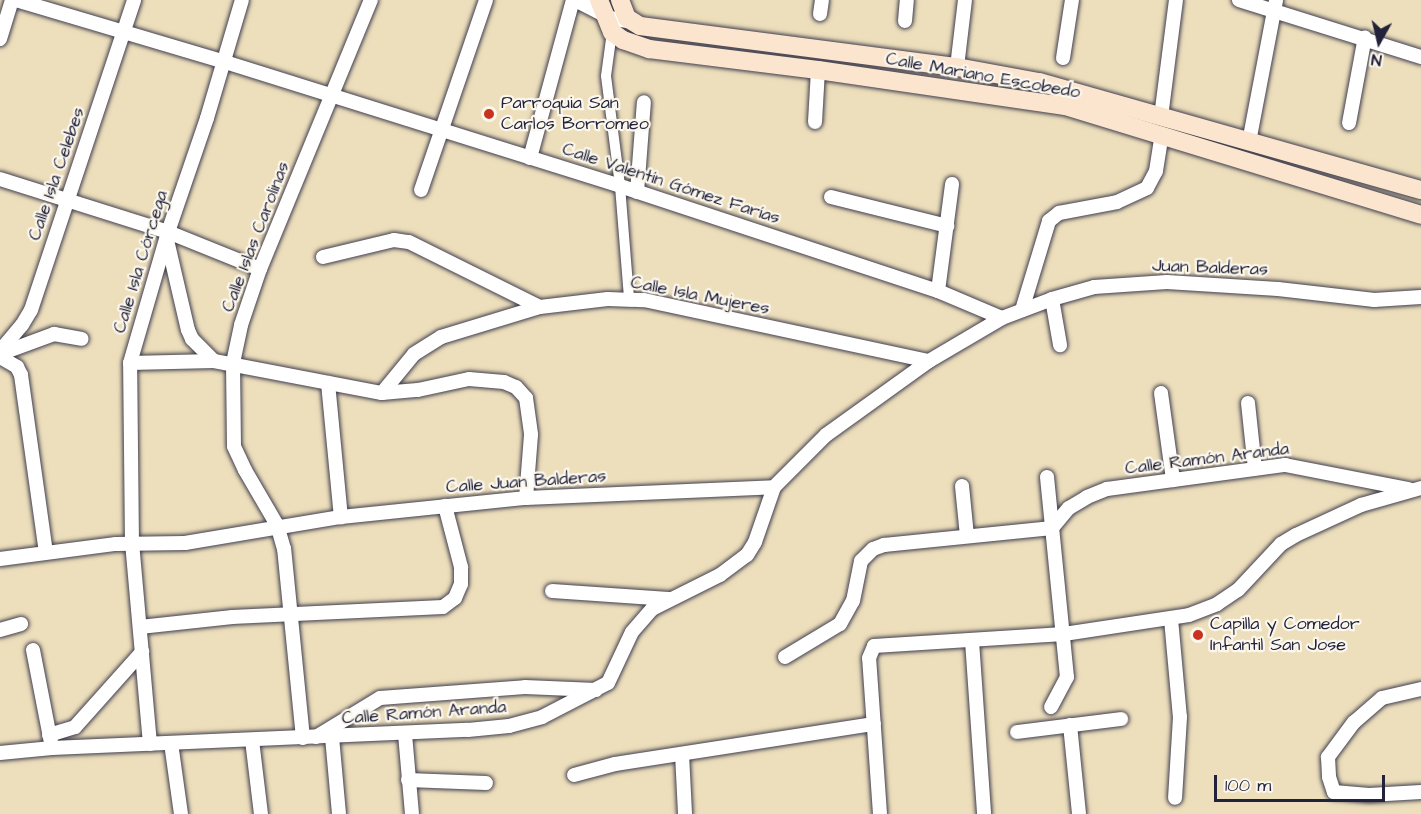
<!DOCTYPE html>
<html>
<head>
<meta charset="utf-8">
<style>
  body { margin:0 }
  #map { position:relative; width:1421px; height:814px; overflow:hidden; background:#eddfbc; font-family:"Architects Daughter",sans-serif }
  div>[style] { position:absolute }
  .roads { filter:drop-shadow(0 0 2px #403e4e) drop-shadow(0 0 2px #403e4e) }
  .pedestrian>* { height:10px; margin:-5px; padding:0 5px; transform-origin:5px; border-radius:5px; background:#fff }
  .minor>* { height:14px; margin:-7px; padding:0 7px; transform-origin:7px; border-radius:7px; background:#fff }
  .secondary>* { height:18px; margin:-9px; padding:0 9px; transform-origin:9px; border-radius:9px; background:#fbe5cf }
  .dots>* { width:16px; height:16px; translate:-50% -50%; box-sizing:border-box; border:3px solid #fbf7ec; border-radius:50% }
  span { translate:-50% -50%; white-space:nowrap; text-align:center; line-height:1.15; -webkit-text-stroke:4.5px #fbf7ec; paint-order:stroke }
  .street-label { font-size:18px; color:#22223b }
  .poi-label { font-size:18px; color:#22223b }
  .left { translate:0 -50%; text-align:left }
  .north { position:absolute; left:1349px; top:12px; width:60px; height:60px; -webkit-text-stroke:4px #fbf7ec; paint-order:stroke; rotate:188deg; font-size:16px; font-weight:700; line-height:24px; text-align:center; color:#22223b }
  .north::after { content:''; display:block; margin:auto; width:21px; height:27px; background:#22223b; clip-path:polygon(50% 0,100% 100%,50% 72%,0 100%) }
  .scale { position:absolute; left:1214px; top:775px; width:171px; height:27px; box-sizing:border-box; border:3px solid #22223b; border-top:0; padding-left:8px; font-size:18px; line-height:21px; white-space:nowrap; color:#22223b; -webkit-text-stroke:4px #fbf7ec; paint-order:stroke }
</style>
</head>
<body>
<div id="map">
  <div class="roads">
    <div class="pedestrian">
      <i style="left:612px;top:32px;width:44px;rotate:97.8deg"></i>
      <i style="left:606px;top:76px;width:111px;rotate:82.7deg"></i>
      <i style="left:620px;top:186px;width:113px;rotate:85.4deg"></i>
    </div>
    <div class="minor">
      <i style="left:16px;top:0;width:218px;rotate:16.5deg"></i>
      <i style="left:225px;top:62px;width:414px;rotate:17.4deg"></i>
      <i style="left:620px;top:186px;width:335px;rotate:18.3deg"></i>
      <i style="left:938px;top:291px;width:69px;rotate:22.9deg"></i>
      <i style="left:575px;top:0;width:39px;rotate:27deg"></i>
      <i style="left:610px;top:18px;width:22px;rotate:10deg"></i>
      <i style="left:1239px;top:0;width:191px;rotate:17.4deg"></i>
      <i style="left:820px;top:14px;width:14px;rotate:-82deg"></i>
      <i style="left:905px;top:21px;width:21px;rotate:-85deg"></i>
      <i style="left:0;top:39px;width:41px;rotate:-72.9deg"></i>
      <i style="left:1063px;top:58px;width:59px;rotate:-81.2deg"></i>
      <i style="left:957px;top:67px;width:67px;rotate:-83.2deg"></i>
      <i style="left:1161px;top:117px;width:118px;rotate:-82.7deg"></i>
      <i style="left:815px;top:122px;width:52px;rotate:-86.7deg"></i>
      <i style="left:1349px;top:123px;width:87px;rotate:-79.5deg"></i>
      <i style="left:1249px;top:142px;width:145px;rotate:-79.2deg"></i>
      <i style="left:530px;top:158px;width:164px;rotate:-74.8deg"></i>
      <i style="left:0;top:179px;width:176px;rotate:17.5deg"></i>
      <i style="left:168px;top:232px;width:99px;rotate:21.9deg"></i>
      <i style="left:421px;top:190px;width:201px;rotate:-71.1deg"></i>
      <i style="left:637px;top:192px;width:90px;rotate:-85.6deg"></i>
      <i style="left:831px;top:197px;width:120px;rotate:14deg"></i>
      <i style="left:167px;top:240px;width:92px;rotate:76.9deg"></i>
      <i style="left:188px;top:330px;width:10px;rotate:66deg"></i>
      <i style="left:192px;top:339px;width:31px;rotate:45deg"></i>
      <i style="left:323px;top:257px;width:73px;rotate:-13.5deg"></i>
      <i style="left:394px;top:240px;width:15px;rotate:8deg"></i>
      <i style="left:409px;top:242px;width:146px;rotate:26.4deg"></i>
      <i style="left:938px;top:291px;width:108px;rotate:-82.5deg"></i>
      <i style="left:1052px;top:299px;width:47px;rotate:80.1deg"></i>
      <i style="left:1022px;top:310px;width:93px;rotate:-73.1deg"></i>
      <i style="left:1049px;top:221px;width:13px;rotate:-39deg"></i>
      <i style="left:1059px;top:213px;width:59px;rotate:-10.7deg"></i>
      <i style="left:1117px;top:202px;width:33px;rotate:-25deg"></i>
      <i style="left:1147px;top:188px;width:19px;rotate:-62deg"></i>
      <i style="left:1156px;top:171px;width:36px;rotate:-81deg"></i>
      <i style="left:0;top:351px;width:34px;rotate:-50deg"></i>
      <i style="left:22px;top:325px;width:17px;rotate:-59deg"></i>
      <i style="left:31px;top:310px;width:327px;rotate:-71.6deg"></i>
      <i style="left:0;top:354px;width:58px;rotate:-20.3deg"></i>
      <i style="left:54px;top:334px;width:28px;rotate:10deg"></i>
      <i style="left:0;top:357px;width:20px;rotate:30deg"></i>
      <i style="left:17px;top:367px;width:9px;rotate:63deg"></i>
      <i style="left:21px;top:375px;width:179px;rotate:82deg"></i>
      <i style="left:130px;top:363px;width:84px;rotate:-1.4deg"></i>
      <i style="left:214px;top:361px;width:171px;rotate:10.8deg"></i>
      <i style="left:382px;top:393px;width:36px;rotate:-5deg"></i>
      <i style="left:418px;top:390px;width:52px;rotate:-12.2deg"></i>
      <i style="left:469px;top:379px;width:35px;rotate:5deg"></i>
      <i style="left:504px;top:382px;width:13px;rotate:23deg"></i>
      <i style="left:516px;top:387px;width:15px;rotate:48deg"></i>
      <i style="left:526px;top:398px;width:37px;rotate:82deg"></i>
      <i style="left:531px;top:435px;width:63px;rotate:94.5deg"></i>
      <i style="left:328px;top:383px;width:135px;rotate:84.5deg"></i>
      <i style="left:382px;top:393px;width:50px;rotate:-50.6deg"></i>
      <i style="left:414px;top:354px;width:32px;rotate:-32deg"></i>
      <i style="left:441px;top:337px;width:103px;rotate:-16.9deg"></i>
      <i style="left:540px;top:307px;width:68px;rotate:-6.7deg"></i>
      <i style="left:608px;top:299px;width:36px;rotate:2deg"></i>
      <i style="left:644px;top:300px;width:291px;rotate:12.1deg"></i>
      <i style="left:1161px;top:393px;width:88px;rotate:82.1deg"></i>
      <i style="left:1248px;top:403px;width:66px;rotate:83.9deg"></i>
      <i style="left:1047px;top:477px;width:201px;rotate:84.3deg"></i>
      <i style="left:1067px;top:677px;width:34px;rotate:118deg"></i>
      <i style="left:962px;top:486px;width:50px;rotate:84.3deg"></i>
      <i style="left:0;top:559px;width:117px;rotate:-7.4deg"></i>
      <i style="left:116px;top:544px;width:69px;rotate:-0.8deg"></i>
      <i style="left:185px;top:543px;width:158px;rotate:-9.5deg"></i>
      <i style="left:341px;top:517px;width:186px;rotate:-5.9deg"></i>
      <i style="left:526px;top:498px;width:248px;rotate:-2.5deg"></i>
      <i style="left:774px;top:487px;width:74px;rotate:-45deg"></i>
      <i style="left:826px;top:435px;width:127px;rotate:-35.7deg"></i>
      <i style="left:929px;top:361px;width:85px;rotate:-30.5deg"></i>
      <i style="left:1002px;top:318px;width:53px;rotate:-20.8deg"></i>
      <i style="left:1052px;top:299px;width:44px;rotate:-15.9deg"></i>
      <i style="left:1094px;top:287px;width:73px;rotate:-3.9deg"></i>
      <i style="left:1167px;top:282px;width:111px;rotate:3.6deg"></i>
      <i style="left:1278px;top:289px;width:97px;rotate:6.5deg"></i>
      <i style="left:1374px;top:300px;width:47px;rotate:-3.7deg"></i>
      <i style="left:552px;top:591px;width:117px;rotate:3.9deg"></i>
      <i style="left:1171px;top:619px;width:98px;rotate:84.8deg"></i>
      <i style="left:1180px;top:717px;width:81px;rotate:93.5deg"></i>
      <i style="left:140px;top:627px;width:93px;rotate:-6.2deg"></i>
      <i style="left:232px;top:617px;width:211px;rotate:-2.7deg"></i>
      <i style="left:443px;top:607px;width:15px;rotate:-37deg"></i>
      <i style="left:455px;top:598px;width:15px;rotate:-67deg"></i>
      <i style="left:461px;top:584px;width:17px;rotate:-90deg"></i>
      <i style="left:461px;top:567px;width:63px;rotate:-104.7deg"></i>
      <i style="left:0;top:630px;width:22px;rotate:-16deg"></i>
      <i style="left:972px;top:641px;width:173px;rotate:86deg"></i>
      <i style="left:33px;top:650px;width:95px;rotate:79deg"></i>
      <i style="left:785px;top:657px;width:64px;rotate:-31deg"></i>
      <i style="left:840px;top:624px;width:26px;rotate:-61deg"></i>
      <i style="left:853px;top:601px;width:41px;rotate:-78.7deg"></i>
      <i style="left:861px;top:561px;width:17px;rotate:-45deg"></i>
      <i style="left:873px;top:549px;width:12px;rotate:-20deg"></i>
      <i style="left:884px;top:545px;width:169px;rotate:-5.8deg"></i>
      <i style="left:1052px;top:528px;width:26px;rotate:-50deg"></i>
      <i style="left:1069px;top:508px;width:21px;rotate:-31deg"></i>
      <i style="left:1087px;top:497px;width:22px;rotate:-22deg"></i>
      <i style="left:1107px;top:489px;width:180px;rotate:-7.7deg"></i>
      <i style="left:1285px;top:465px;width:126px;rotate:11deg"></i>
      <i style="left:1421px;top:689px;width:40px;rotate:167deg"></i>
      <i style="left:1382px;top:698px;width:37px;rotate:139deg"></i>
      <i style="left:1354px;top:722px;width:44px;rotate:126.6deg"></i>
      <i style="left:1328px;top:757px;width:20px;rotate:87deg"></i>
      <i style="left:1329px;top:777px;width:16px;rotate:72deg"></i>
      <i style="left:1334px;top:792px;width:35px;rotate:5deg"></i>
      <i style="left:1369px;top:795px;width:52px;rotate:-3.3deg"></i>
      <i style="left:1070px;top:725px;width:89px;rotate:84.2deg"></i>
      <i style="left:1017px;top:732px;width:105px;rotate:-7.1deg"></i>
      <i style="left:405px;top:734px;width:80px;rotate:85deg"></i>
      <i style="left:49px;top:735px;width:27px;rotate:-17deg"></i>
      <i style="left:75px;top:727px;width:101px;rotate:-48.2deg"></i>
      <i style="left:316px;top:737px;width:75px;rotate:-31.4deg"></i>
      <i style="left:380px;top:698px;width:145px;rotate:-4.3deg"></i>
      <i style="left:525px;top:687px;width:71px;rotate:2.4deg"></i>
      <i style="left:332px;top:737px;width:77px;rotate:84.8deg"></i>
      <i style="left:303px;top:738px;width:190px;rotate:-95.7deg"></i>
      <i style="left:284px;top:549px;width:25px;rotate:-106deg"></i>
      <i style="left:277px;top:525px;width:64px;rotate:-120.2deg"></i>
      <i style="left:245px;top:470px;width:26px;rotate:-115deg"></i>
      <i style="left:234px;top:446px;width:83px;rotate:-90.7deg"></i>
      <i style="left:233px;top:363px;width:39px;rotate:-78deg"></i>
      <i style="left:241px;top:325px;width:59px;rotate:-71.3deg"></i>
      <i style="left:260px;top:269px;width:291px;rotate:-67.6deg"></i>
      <i style="left:252px;top:740px;width:75px;rotate:83.1deg"></i>
      <i style="left:171px;top:743px;width:72px;rotate:82deg"></i>
      <i style="left:150px;top:744px;width:201px;rotate:-95.1deg"></i>
      <i style="left:132px;top:544px;width:181px;rotate:-90.6deg"></i>
      <i style="left:130px;top:363px;width:136px;rotate:-73.8deg"></i>
      <i style="left:168px;top:232px;width:120px;rotate:-71.1deg"></i>
      <i style="left:207px;top:118px;width:123px;rotate:-73.5deg"></i>
      <i style="left:0;top:753px;width:52px;rotate:-5.5deg"></i>
      <i style="left:52px;top:748px;width:416px;rotate:-2.5deg"></i>
      <i style="left:468px;top:730px;width:41px;rotate:-5.6deg"></i>
      <i style="left:509px;top:726px;width:34px;rotate:-15deg"></i>
      <i style="left:542px;top:717px;width:74px;rotate:-27.3deg"></i>
      <i style="left:608px;top:683px;width:56px;rotate:-64.8deg"></i>
      <i style="left:632px;top:632px;width:30px;rotate:-49deg"></i>
      <i style="left:652px;top:609px;width:76px;rotate:-26.6deg"></i>
      <i style="left:720px;top:575px;width:34px;rotate:-37deg"></i>
      <i style="left:747px;top:555px;width:15px;rotate:-58deg"></i>
      <i style="left:755px;top:542px;width:58px;rotate:-70.9deg"></i>
      <i style="left:682px;top:754px;width:60px;rotate:87.1deg"></i>
      <i style="left:574px;top:775px;width:42px;rotate:-15deg"></i>
      <i style="left:615px;top:764px;width:262px;rotate:-8.8deg"></i>
      <i style="left:408px;top:780px;width:78px;rotate:2.2deg"></i>
      <i style="left:880px;top:814px;width:156px;rotate:-94deg"></i>
      <i style="left:869px;top:658px;width:13px;rotate:-67deg"></i>
      <i style="left:874px;top:646px;width:190px;rotate:-3.6deg"></i>
      <i style="left:1064px;top:634px;width:126px;rotate:-8.6deg"></i>
      <i style="left:1189px;top:615px;width:30px;rotate:-21deg"></i>
      <i style="left:1217px;top:604px;width:25px;rotate:-34deg"></i>
      <i style="left:1238px;top:590px;width:63px;rotate:-46.9deg"></i>
      <i style="left:1281px;top:544px;width:17px;rotate:-31deg"></i>
      <i style="left:1296px;top:535px;width:72px;rotate:-24.8deg"></i>
      <i style="left:1361px;top:505px;width:62px;rotate:-15.8deg"></i>
    </div>
    <div class="secondary">
      <i style="left:599px;top:0;width:35px;rotate:68deg"></i>
      <i style="left:612px;top:32px;width:14px;rotate:36deg"></i>
      <i style="left:623px;top:40px;width:28px;rotate:19deg"></i>
      <i style="left:649px;top:49px;width:170px;rotate:7.1deg"></i>
      <i style="left:818px;top:70px;width:250px;rotate:8.3deg"></i>
      <i style="left:1065px;top:106px;width:372px;rotate:17deg"></i>
      <i style="left:620px;top:0;width:19px;rotate:69deg"></i>
      <i style="left:627px;top:18px;width:15px;rotate:32deg"></i>
      <i style="left:640px;top:26px;width:320px;rotate:7.4deg"></i>
      <i style="left:957px;top:67px;width:83px;rotate:10.4deg"></i>
      <i style="left:1039px;top:82px;width:397px;rotate:15.8deg"></i>
    </div>
  </div>
  <div class="dots">
    <i style="left:489px;top:114px;background:#c8321e"></i>
    <i style="left:1198px;top:635px;background:#c8321e"></i>
  </div>
  <div class="street-label">
    <span style="left:983px;top:76px;rotate:10deg">Calle Mariano Escobedo</span>
    <span style="left:57px;top:174px;rotate:-71deg">Calle Isla Celebes</span>
    <span style="left:671px;top:184px;rotate:18deg">Calle Valentín Gómez Farías</span>
    <span style="left:256px;top:237px;rotate:-69deg">Calle Islas Carolinas</span>
    <span style="left:141px;top:262px;rotate:-73deg">Calle Isla Córcega</span>
    <span style="left:1210px;top:268px;rotate:2deg">Juan Balderas</span>
    <span style="left:700px;top:296px;rotate:11deg">Calle Isla Mujeres</span>
    <span style="left:1207px;top:459px;rotate:-7deg">Calle Ramón Aranda</span>
    <span style="left:526px;top:482px;rotate:-4deg">Calle Juan Balderas</span>
    <span style="left:424px;top:713px;rotate:-4deg">Calle Ramón Aranda</span>
  </div>
  <div class="poi-label">
    <span class="left" style="left:501px;top:114px">Parroquia San<br>Carlos Borromeo</span>
    <span class="left" style="left:1210px;top:635px">Capilla y Comedor<br>Infantil San Jose</span>
  </div>
  <div class="north">N</div>
  <div class="scale">100 m</div>
</div>
</body>
</html>
